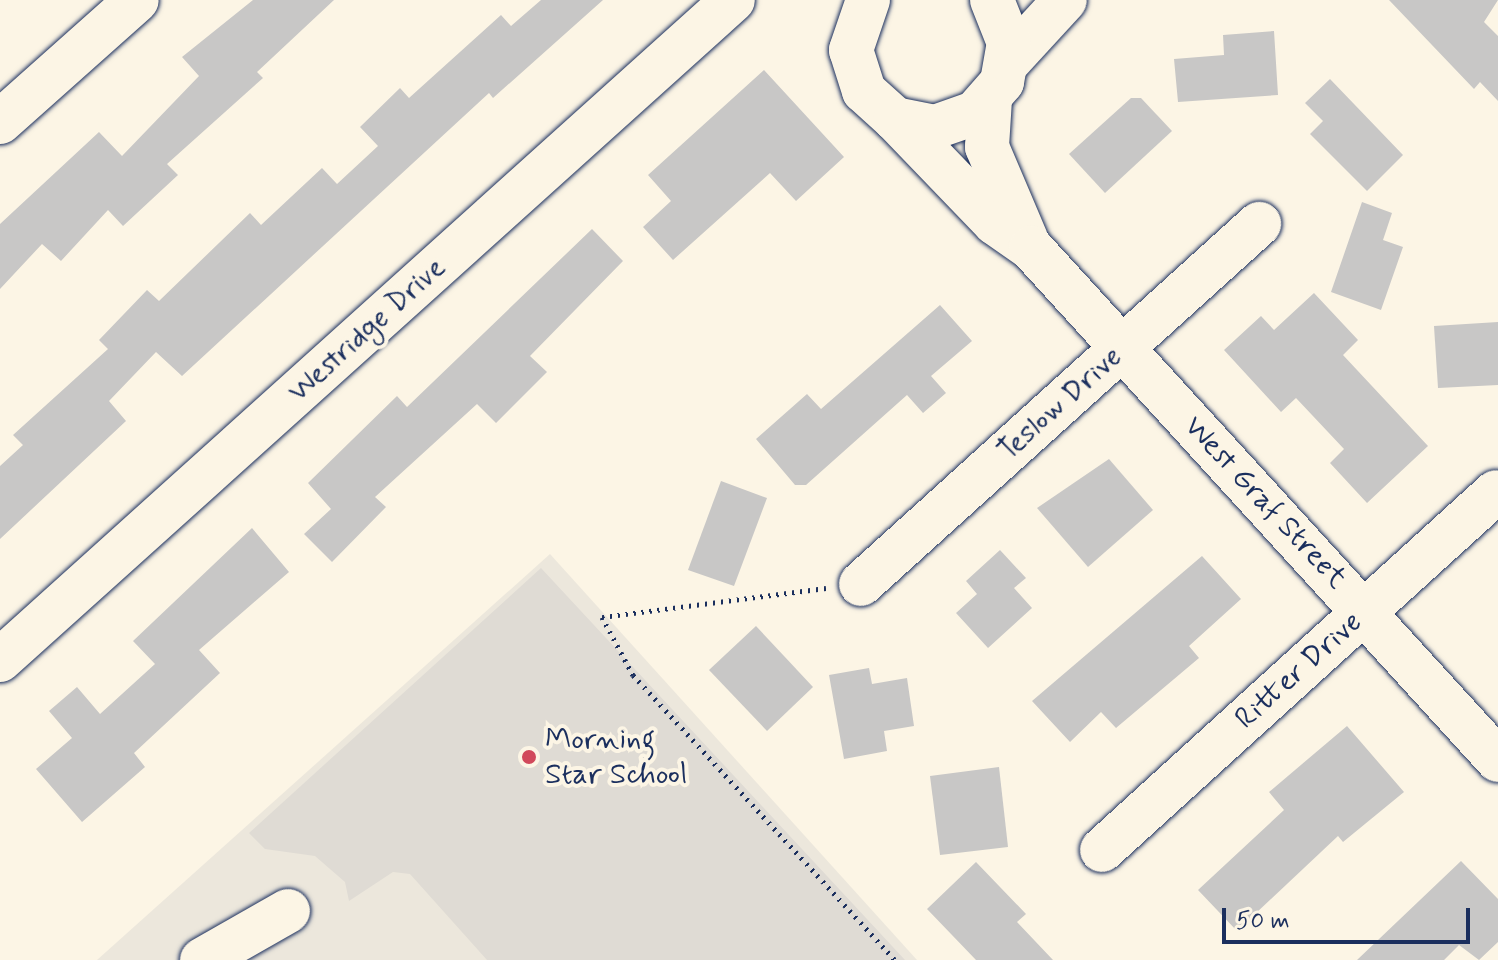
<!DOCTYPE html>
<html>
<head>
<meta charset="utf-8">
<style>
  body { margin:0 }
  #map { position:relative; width:1498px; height:960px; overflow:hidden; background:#fcf5e5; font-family:Mynerve,sans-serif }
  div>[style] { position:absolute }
  .built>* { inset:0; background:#ece7dc }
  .green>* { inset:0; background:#dfdbd4 }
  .building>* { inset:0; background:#c8c7c6 }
  .path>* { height:5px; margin-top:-2.5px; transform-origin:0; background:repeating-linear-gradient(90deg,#1b2f5e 0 2px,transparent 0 8px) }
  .roads { filter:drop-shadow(0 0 2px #1b2f5e) drop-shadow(0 0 2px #1b2f5e) }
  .minor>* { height:44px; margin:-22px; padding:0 22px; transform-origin:22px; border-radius:22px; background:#fcf5e5 }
  .major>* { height:44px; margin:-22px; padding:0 22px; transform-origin:22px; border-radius:22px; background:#fcf5e5 }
  .dots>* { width:22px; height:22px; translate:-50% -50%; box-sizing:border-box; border:4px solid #fcf5e5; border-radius:50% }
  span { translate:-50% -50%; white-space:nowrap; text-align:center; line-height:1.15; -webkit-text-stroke:8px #fcf5e5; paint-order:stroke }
  .street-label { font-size:30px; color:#1b2f5e }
  .poi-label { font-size:30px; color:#1b2f5e }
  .left { translate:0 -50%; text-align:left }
  .scale { position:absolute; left:1222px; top:908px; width:248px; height:36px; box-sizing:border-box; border:4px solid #1b2f5e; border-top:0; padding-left:10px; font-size:24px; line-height:28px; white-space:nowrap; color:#1b2f5e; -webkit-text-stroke:6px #fcf5e5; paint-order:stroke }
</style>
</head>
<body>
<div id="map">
  <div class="built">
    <i style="clip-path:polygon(550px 554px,917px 960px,97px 960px)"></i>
  </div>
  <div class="green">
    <i style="clip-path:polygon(541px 568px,905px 960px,487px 960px,410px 874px,393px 872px,349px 901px,345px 882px,315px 856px,265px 849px,249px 833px)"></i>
  </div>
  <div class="building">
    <i style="clip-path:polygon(253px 0,334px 0,257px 72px,263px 78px,167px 164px,178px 175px,123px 226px,108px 210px,61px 261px,42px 244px,0 289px,0 224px,99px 132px,122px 156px,199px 76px,182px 57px)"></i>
    <i style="clip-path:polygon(541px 0,603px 0,493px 98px,489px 93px,182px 376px,156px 352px,109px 401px,126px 421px,0 539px,0 466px,23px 445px,13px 435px,108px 349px,99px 340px,147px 290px,159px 301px,250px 213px,261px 225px,322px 168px,337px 184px,378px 146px,360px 127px,400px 88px,409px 98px,501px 15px,511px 26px)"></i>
    <i style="clip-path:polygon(1389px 0,1498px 0,1484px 22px,1498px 36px,1498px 101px,1480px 82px,1474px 89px)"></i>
    <i style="clip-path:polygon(1274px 31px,1278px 95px,1178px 102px,1174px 59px,1224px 55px,1223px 35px)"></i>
    <i style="clip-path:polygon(764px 70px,844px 157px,796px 201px,770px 173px,673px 260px,643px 227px,671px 201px,648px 175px)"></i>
    <i style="clip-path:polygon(1330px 79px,1403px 155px,1367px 191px,1310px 134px,1323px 121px,1305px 103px)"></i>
    <i style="clip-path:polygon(1131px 98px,1141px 98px,1172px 131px,1105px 193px,1069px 154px)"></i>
    <i style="clip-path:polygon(1362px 202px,1392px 213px,1383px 240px,1403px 247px,1381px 310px,1331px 292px)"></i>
    <i style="clip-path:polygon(592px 229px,623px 261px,530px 356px,547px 372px,496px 423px,477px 404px,375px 497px,386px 507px,332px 562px,304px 534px,331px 509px,308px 483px,397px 396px,407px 407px)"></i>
    <i style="clip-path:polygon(1314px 293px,1358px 340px,1343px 355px,1428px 446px,1367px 503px,1330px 463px,1344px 449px,1296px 398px,1281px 412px,1224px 350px,1261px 316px,1274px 330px)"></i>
    <i style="clip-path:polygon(940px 305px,972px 341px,931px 376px,946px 393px,923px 413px,907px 395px,806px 485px,795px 485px,756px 439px,807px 394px,821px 409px)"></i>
    <i style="clip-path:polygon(1498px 322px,1498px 385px,1438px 388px,1434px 326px)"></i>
    <i style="clip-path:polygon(1109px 459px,1153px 510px,1088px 567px,1037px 508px)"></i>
    <i style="clip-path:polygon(721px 481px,767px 498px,734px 586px,688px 570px)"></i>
    <i style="clip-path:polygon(252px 528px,289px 572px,199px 650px,220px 673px,134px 753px,145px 767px,82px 822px,36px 769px,72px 738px,49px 711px,77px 687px,100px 714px,155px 664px,133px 641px)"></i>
    <i style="clip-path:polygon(1000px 550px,1026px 578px,1014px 588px,1032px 608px,988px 648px,956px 613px,977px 594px,966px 581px)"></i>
    <i style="clip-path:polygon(1202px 556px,1241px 599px,1189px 646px,1199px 658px,1116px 728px,1101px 712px,1070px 742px,1032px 701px)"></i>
    <i style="clip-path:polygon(756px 626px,813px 687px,767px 731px,709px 670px)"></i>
    <i style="clip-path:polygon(869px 668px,872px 684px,907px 678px,914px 726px,884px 731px,887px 751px,844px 759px,829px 675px)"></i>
    <i style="clip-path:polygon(1347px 726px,1404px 792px,1343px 842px,1338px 836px,1237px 931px,1198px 890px,1284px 810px,1269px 792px)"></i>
    <i style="clip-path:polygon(999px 767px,1008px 847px,940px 855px,930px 776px)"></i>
    <i style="clip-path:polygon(1461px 861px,1498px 899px,1498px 942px,1479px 960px,1459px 945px,1444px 960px,1357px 960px)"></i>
    <i style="clip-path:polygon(976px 862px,1026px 914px,1017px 922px,1053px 960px,976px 960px,927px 909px)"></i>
  </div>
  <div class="path">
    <i style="left:826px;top:588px;width:226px;rotate:172.6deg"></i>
    <i style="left:602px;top:617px;width:66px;rotate:61.9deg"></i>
    <i style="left:633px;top:675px;width:387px;rotate:47.4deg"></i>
  </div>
  <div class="roads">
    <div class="minor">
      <i style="left:1008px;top:62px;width:84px;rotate:-47.4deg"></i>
      <i style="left:0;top:122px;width:183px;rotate:-41.7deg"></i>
      <i style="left:861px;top:584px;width:537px;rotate:-42.13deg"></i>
      <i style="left:0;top:660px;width:986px;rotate:-42deg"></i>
      <i style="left:1102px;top:850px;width:532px;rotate:-42.26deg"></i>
      <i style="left:202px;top:960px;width:99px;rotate:-29.7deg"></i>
    </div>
    <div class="major">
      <i style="left:868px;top:0;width:53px;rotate:108.8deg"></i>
      <i style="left:851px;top:50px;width:43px;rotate:72.4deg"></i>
      <i style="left:864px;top:91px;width:42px;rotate:42.1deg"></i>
      <i style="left:895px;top:119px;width:41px;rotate:11.3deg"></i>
      <i style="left:935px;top:127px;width:42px;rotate:-19.3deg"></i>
      <i style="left:975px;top:113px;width:41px;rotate:-48.9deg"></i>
      <i style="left:1002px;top:82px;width:40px;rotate:-80deg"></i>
      <i style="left:1009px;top:43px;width:46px;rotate:-111.6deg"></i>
      <i style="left:990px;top:99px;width:48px;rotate:93.6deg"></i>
      <i style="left:987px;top:147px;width:100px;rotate:67deg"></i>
      <i style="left:895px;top:119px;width:144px;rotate:46.1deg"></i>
      <i style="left:995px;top:223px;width:44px;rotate:34.8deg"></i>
      <i style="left:1031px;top:248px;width:693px;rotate:47.63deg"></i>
    </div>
  </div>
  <div class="dots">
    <i style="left:529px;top:757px;background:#d1495b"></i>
  </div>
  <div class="street-label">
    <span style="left:367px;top:330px;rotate:-42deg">Westridge Drive</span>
    <span style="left:1060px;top:404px;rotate:-42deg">Teslow Drive</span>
    <span style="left:1265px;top:503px;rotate:47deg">West Graf Street</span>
    <span style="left:1299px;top:671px;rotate:-42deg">Ritter Drive</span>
  </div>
  <div class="poi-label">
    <span class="left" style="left:545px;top:757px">Morning<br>Star School</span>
  </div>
  <div class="scale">50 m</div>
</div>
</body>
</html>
